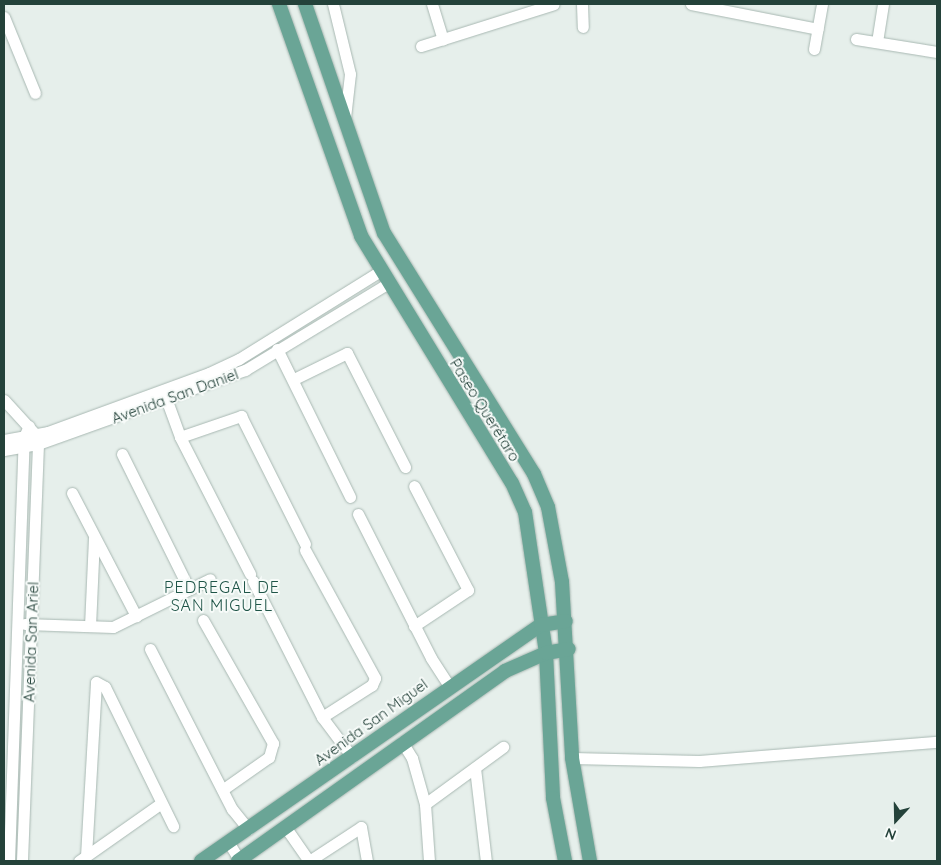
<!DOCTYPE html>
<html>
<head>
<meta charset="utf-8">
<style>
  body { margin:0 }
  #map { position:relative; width:941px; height:865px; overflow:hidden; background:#e6efeb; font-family:Quicksand,sans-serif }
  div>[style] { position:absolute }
  .roads { filter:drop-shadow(0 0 1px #a8b8b2) drop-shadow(0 0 1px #a8b8b2) }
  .minor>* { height:11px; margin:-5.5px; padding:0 5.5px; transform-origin:5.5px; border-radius:5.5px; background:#fff }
  .major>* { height:14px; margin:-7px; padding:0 7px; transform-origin:7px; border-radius:7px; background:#6aa596 }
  span { translate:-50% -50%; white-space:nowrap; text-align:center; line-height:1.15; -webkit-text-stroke:4px #f7fbf9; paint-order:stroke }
  .street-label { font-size:15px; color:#24423a }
  .neighbourhood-label { font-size:16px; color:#1f5548; letter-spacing:1px }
  .frame { position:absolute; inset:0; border:5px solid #24423a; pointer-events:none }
  .north { position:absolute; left:871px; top:795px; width:50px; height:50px; -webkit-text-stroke:4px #f7fbf9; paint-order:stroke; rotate:201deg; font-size:14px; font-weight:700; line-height:20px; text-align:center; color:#24423a }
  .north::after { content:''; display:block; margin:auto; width:18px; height:22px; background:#24423a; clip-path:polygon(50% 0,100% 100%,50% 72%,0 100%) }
</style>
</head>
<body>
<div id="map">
  <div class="roads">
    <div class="minor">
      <i style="left:333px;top:4px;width:72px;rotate:76.3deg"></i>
      <i style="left:350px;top:74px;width:44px;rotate:96.5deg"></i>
      <i style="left:432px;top:4px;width:37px;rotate:73deg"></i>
      <i style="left:582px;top:4px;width:23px;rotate:88deg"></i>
      <i style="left:691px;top:4px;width:129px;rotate:11.1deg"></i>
      <i style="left:4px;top:17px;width:82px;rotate:67.8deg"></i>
      <i style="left:856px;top:39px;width:82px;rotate:9.1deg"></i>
      <i style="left:877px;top:42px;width:38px;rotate:-81deg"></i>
      <i style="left:421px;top:46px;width:139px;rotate:-17.5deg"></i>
      <i style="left:814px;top:49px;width:46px;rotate:-79.9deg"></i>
      <i style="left:277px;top:349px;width:165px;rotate:63.7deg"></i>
      <i style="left:294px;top:379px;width:59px;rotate:-26.1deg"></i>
      <i style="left:347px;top:353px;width:128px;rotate:63deg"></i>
      <i style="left:4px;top:400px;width:47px;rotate:47.6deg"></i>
      <i style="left:36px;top:435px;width:9px;rotate:77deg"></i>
      <i style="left:38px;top:444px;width:417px;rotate:92.2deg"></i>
      <i style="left:167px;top:401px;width:38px;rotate:70deg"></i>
      <i style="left:180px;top:437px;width:154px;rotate:62.9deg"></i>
      <i style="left:180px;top:437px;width:65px;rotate:-19deg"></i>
      <i style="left:241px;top:416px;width:143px;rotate:63.4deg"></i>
      <i style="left:4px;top:440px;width:45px;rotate:-10.3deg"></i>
      <i style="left:48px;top:432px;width:171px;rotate:-20.1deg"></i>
      <i style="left:209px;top:373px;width:33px;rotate:-25deg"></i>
      <i style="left:239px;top:359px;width:165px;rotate:-31.9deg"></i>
      <i style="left:4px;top:450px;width:35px;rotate:-10deg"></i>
      <i style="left:38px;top:444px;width:220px;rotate:-19.7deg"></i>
      <i style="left:245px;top:370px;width:166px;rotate:-31.2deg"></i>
      <i style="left:122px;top:454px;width:151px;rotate:63.6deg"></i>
      <i style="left:72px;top:493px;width:139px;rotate:62.5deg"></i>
      <i style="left:358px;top:514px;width:161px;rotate:63.1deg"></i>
      <i style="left:431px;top:658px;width:33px;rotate:57deg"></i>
      <i style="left:305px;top:550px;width:146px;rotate:61.3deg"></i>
      <i style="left:375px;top:678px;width:8px;rotate:113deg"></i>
      <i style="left:372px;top:685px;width:59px;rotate:147.4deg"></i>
      <i style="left:253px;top:581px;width:153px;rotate:63.1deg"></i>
      <i style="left:322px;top:717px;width:50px;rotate:53.1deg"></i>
      <i style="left:203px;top:620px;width:142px;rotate:60.4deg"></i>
      <i style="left:273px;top:743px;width:15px;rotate:106deg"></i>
      <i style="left:269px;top:757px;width:57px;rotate:144.9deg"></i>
      <i style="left:25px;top:624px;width:88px;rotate:2deg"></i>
      <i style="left:113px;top:627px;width:108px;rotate:-26.3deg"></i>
      <i style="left:90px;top:626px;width:88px;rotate:-87.4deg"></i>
      <i style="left:414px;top:626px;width:65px;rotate:-33.7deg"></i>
      <i style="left:468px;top:590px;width:117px;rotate:-117.4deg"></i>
      <i style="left:150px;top:649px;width:180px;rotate:62.9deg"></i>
      <i style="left:232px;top:809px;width:26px;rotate:51deg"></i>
      <i style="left:402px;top:742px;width:19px;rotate:58deg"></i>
      <i style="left:412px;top:758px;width:48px;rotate:74.2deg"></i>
      <i style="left:425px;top:804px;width:57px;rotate:86deg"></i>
      <i style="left:572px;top:758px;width:127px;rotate:1.4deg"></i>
      <i style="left:699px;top:761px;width:239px;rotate:-4.6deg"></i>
      <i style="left:475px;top:768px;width:94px;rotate:83.3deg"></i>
      <i style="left:425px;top:804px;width:97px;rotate:-36.2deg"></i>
      <i style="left:286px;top:828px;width:40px;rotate:55.1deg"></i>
      <i style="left:229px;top:843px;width:21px;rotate:59deg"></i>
      <i style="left:86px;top:856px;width:174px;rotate:-86.7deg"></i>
      <i style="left:96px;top:682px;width:10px;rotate:29deg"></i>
      <i style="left:105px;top:687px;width:155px;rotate:63.9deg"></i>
      <i style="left:9px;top:861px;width:424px;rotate:-88deg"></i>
      <i style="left:24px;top:437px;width:12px;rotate:-66deg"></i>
      <i style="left:79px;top:861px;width:99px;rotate:-35.1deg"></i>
      <i style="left:309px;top:861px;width:62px;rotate:-33.2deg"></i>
      <i style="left:361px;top:827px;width:35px;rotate:80deg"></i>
    </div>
    <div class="major">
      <i style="left:279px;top:4px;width:246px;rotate:70.5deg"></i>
      <i style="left:361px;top:236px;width:289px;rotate:58.6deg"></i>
      <i style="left:512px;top:483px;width:32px;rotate:66deg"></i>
      <i style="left:525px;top:512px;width:143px;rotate:81.5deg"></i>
      <i style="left:546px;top:653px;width:145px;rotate:87.2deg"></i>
      <i style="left:553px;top:798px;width:64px;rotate:79.2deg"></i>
      <i style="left:305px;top:4px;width:242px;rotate:71deg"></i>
      <i style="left:384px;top:233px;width:284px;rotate:58.1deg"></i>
      <i style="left:534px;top:474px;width:36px;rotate:67deg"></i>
      <i style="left:548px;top:507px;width:76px;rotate:79.4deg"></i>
      <i style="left:562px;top:582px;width:176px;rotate:86.7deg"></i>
      <i style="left:572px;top:758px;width:105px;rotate:80.1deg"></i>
      <i style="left:201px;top:861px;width:414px;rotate:-34.8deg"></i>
      <i style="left:541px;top:625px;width:25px;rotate:-9deg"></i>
      <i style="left:238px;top:861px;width:328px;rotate:-35.4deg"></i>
      <i style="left:505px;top:671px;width:45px;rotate:-23.7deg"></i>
      <i style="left:546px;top:653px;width:23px;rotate:-10deg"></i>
    </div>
  </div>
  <div class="street-label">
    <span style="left:175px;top:396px;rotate:-20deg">Avenida San Daniel</span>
    <span style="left:485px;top:410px;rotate:58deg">Paseo Querétaro</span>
    <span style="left:31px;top:642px;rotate:-88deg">Avenida San Ariel</span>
    <span style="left:371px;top:722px;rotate:-36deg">Avenida San Miguel</span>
  </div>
  <div class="neighbourhood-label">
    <span style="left:222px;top:596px">PEDREGAL DE<br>SAN MIGUEL</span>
  </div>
  <div class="frame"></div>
  <div class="north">N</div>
</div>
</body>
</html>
